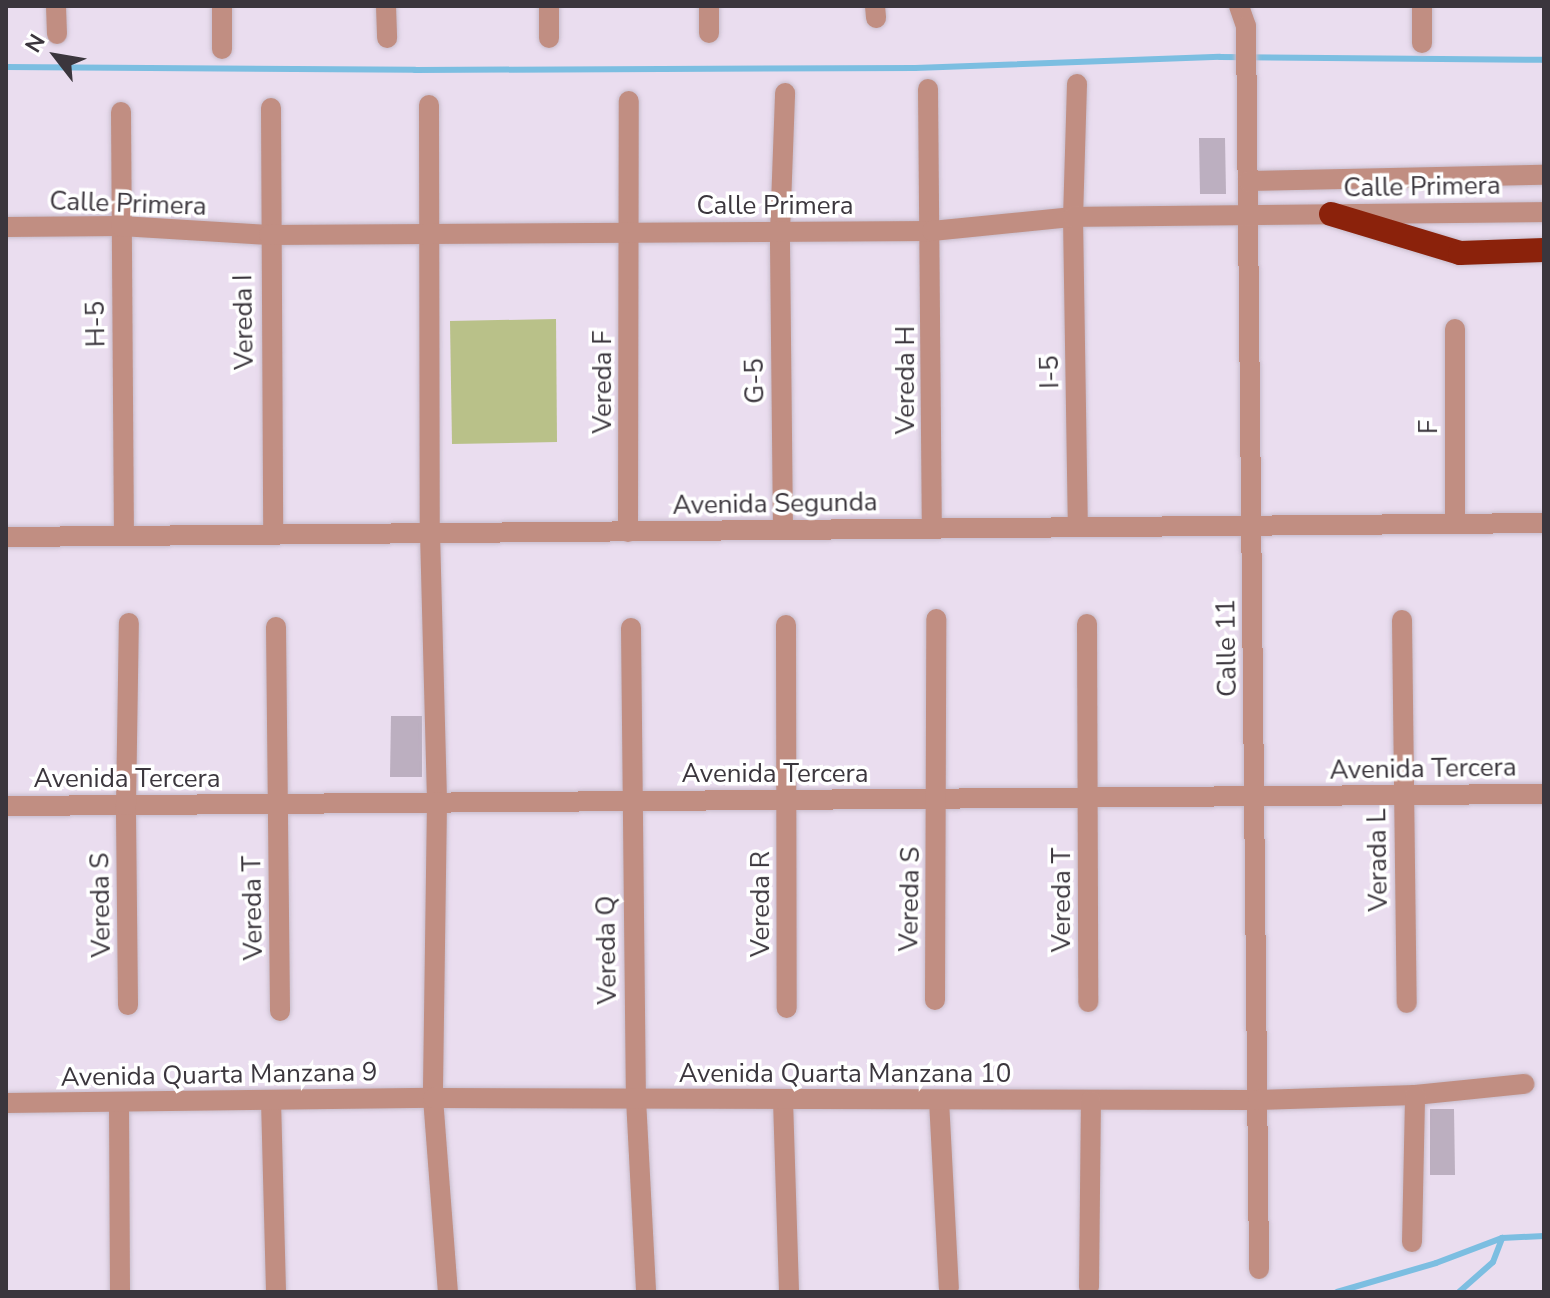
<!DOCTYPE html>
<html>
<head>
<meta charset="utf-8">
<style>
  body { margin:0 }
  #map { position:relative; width:1550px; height:1298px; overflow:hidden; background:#eaddef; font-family:"Nunito Sans",sans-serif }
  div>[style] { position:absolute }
  .green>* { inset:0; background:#b9c189 }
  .stream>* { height:6px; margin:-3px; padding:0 3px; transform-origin:3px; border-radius:3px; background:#7cbee1 }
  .building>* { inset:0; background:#bcafc0 }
  .roads { filter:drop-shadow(0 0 2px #c7bccb) drop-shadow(0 0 2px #c7bccb) }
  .minor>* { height:20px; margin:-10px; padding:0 10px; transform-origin:10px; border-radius:10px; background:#c18e82 }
  .tertiary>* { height:20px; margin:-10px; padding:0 10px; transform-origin:10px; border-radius:10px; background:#c18e82 }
  .motorway>* { height:24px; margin:-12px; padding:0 12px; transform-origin:12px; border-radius:12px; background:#8b220b }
  span { translate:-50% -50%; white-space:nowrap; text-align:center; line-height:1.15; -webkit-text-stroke:7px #fff; paint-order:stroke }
  .street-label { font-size:26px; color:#3b363d }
  .frame { position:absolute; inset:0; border:8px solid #3b363d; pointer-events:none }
  .north { position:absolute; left:16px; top:16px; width:80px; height:80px; -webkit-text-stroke:6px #fff; paint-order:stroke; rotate:301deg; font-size:22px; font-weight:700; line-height:32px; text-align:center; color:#3b363d }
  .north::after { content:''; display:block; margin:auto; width:28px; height:36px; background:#3b363d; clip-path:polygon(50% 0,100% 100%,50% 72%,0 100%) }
</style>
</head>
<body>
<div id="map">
  <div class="green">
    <i style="clip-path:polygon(556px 319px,557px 442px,452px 444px,450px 321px)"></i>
  </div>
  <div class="stream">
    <i style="left:6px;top:67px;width:409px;rotate:0.4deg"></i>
    <i style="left:415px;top:70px;width:500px;rotate:-0.23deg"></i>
    <i style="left:915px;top:68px;width:305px;rotate:-2.1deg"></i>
    <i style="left:1220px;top:57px;width:324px;rotate:0.5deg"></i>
    <i style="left:1337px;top:1292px;width:103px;rotate:-16.3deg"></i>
    <i style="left:1436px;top:1263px;width:71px;rotate:-20.7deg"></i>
    <i style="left:1502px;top:1238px;width:42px;rotate:-2.7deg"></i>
    <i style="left:1459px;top:1292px;width:45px;rotate:-41.4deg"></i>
    <i style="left:1493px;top:1262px;width:26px;rotate:-69deg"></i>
  </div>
  <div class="building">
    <i style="clip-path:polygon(1199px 138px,1225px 138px,1226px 194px,1200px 194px)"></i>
    <i style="clip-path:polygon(391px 716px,422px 716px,422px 777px,390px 777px)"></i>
    <i style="clip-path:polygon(1430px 1109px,1454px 1109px,1455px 1175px,1430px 1175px)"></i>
  </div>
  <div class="roads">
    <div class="minor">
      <i style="left:56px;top:6px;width:28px;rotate:88deg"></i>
      <i style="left:386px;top:6px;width:32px;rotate:88deg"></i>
      <i style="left:709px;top:6px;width:27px;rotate:90deg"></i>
      <i style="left:875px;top:6px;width:12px;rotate:85deg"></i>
      <i style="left:1239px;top:6px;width:21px;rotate:71deg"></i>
      <i style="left:1246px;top:26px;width:1243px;rotate:89.4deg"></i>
      <i style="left:1422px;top:6px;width:37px;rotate:90deg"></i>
      <i style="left:549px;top:38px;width:32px;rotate:-90deg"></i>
      <i style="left:222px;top:49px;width:43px;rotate:-90deg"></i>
      <i style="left:1077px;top:84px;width:133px;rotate:91.7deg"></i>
      <i style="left:1073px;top:217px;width:310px;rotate:89.1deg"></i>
      <i style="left:928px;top:89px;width:440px;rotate:89.5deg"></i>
      <i style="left:429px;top:105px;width:428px;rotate:89.9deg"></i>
      <i style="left:430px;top:533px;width:269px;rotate:88.5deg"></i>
      <i style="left:437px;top:802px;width:296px;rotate:90.8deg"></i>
      <i style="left:433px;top:1098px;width:195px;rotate:85.6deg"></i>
      <i style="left:271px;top:108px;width:427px;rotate:89.7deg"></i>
      <i style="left:121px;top:112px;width:424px;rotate:89.6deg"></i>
      <i style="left:1248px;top:181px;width:296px;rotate:-1.2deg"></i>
      <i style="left:1455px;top:329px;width:195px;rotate:90deg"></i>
      <i style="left:783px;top:530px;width:298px;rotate:-90.6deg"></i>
      <i style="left:780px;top:232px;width:139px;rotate:-87.9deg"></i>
      <i style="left:628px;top:532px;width:431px;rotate:-89.9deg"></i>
      <i style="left:6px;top:537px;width:1538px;rotate:-0.52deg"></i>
      <i style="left:1402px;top:620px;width:383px;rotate:89.3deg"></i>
      <i style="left:1087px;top:624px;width:378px;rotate:89.8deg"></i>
      <i style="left:786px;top:625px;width:383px;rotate:89.9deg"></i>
      <i style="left:276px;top:627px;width:384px;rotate:89.4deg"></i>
      <i style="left:631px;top:628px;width:471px;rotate:89.4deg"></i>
      <i style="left:636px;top:1099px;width:193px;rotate:87deg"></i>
      <i style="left:6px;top:806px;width:1538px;rotate:-0.45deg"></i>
      <i style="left:935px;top:1000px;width:381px;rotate:-89.8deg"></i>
      <i style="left:128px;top:1005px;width:200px;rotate:-90.6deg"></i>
      <i style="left:126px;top:805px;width:182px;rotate:-89.1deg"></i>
      <i style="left:271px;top:1100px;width:192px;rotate:88.5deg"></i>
      <i style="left:783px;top:1100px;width:192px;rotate:88.2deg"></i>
      <i style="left:939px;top:1100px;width:188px;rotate:87deg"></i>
      <i style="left:119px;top:1102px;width:190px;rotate:89.7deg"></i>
      <i style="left:6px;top:1103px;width:427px;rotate:-0.7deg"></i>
      <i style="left:433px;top:1098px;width:825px;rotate:0.14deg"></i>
      <i style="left:1258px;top:1100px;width:157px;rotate:-1.8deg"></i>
      <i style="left:1415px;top:1095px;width:110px;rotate:-5.8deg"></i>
      <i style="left:1412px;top:1242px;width:147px;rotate:-88.8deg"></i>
      <i style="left:1089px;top:1287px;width:186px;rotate:-89.4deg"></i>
    </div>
    <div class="tertiary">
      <i style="left:6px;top:227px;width:115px;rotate:-0.5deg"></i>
      <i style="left:121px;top:226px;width:148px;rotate:3.5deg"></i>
      <i style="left:269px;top:235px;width:663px;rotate:-0.35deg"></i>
      <i style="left:932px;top:231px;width:142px;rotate:-5.7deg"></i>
      <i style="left:1073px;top:217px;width:471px;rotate:-0.6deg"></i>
    </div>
    <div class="motorway">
      <i style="left:1331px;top:214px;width:135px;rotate:16.8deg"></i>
      <i style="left:1460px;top:253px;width:84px;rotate:-2deg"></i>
    </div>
  </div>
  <div class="street-label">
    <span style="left:1422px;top:187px;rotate:-1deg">Calle Primera</span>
    <span style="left:128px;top:204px;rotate:2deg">Calle Primera</span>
    <span style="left:775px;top:206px">Calle Primera</span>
    <span style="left:244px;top:322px;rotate:-91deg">Vereda I</span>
    <span style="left:96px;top:324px;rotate:-91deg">H-5</span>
    <span style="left:1050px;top:372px;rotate:-91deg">I-5</span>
    <span style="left:906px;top:380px;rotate:-90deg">Vereda H</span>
    <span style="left:755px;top:381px;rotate:-91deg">G-5</span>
    <span style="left:603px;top:382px;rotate:-90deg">Vereda F</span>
    <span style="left:1429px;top:427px;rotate:-90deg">F</span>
    <span style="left:775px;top:504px;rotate:-1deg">Avenida Segunda</span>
    <span style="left:1227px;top:648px;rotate:-91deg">Calle 11</span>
    <span style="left:1423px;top:769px;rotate:-1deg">Avenida Tercera</span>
    <span style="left:775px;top:774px">Avenida Tercera</span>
    <span style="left:127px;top:779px">Avenida Tercera</span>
    <span style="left:1378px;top:860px;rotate:-91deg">Verada L</span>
    <span style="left:910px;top:899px;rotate:-89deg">Vereda S</span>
    <span style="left:1062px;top:900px;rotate:-90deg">Vereda T</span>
    <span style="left:761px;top:904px;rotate:-90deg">Vereda R</span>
    <span style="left:101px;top:905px;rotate:-91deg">Vereda S</span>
    <span style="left:253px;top:908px;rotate:-91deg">Vereda T</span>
    <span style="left:607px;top:950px;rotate:-91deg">Vereda Q</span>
    <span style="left:845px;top:1074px">Avenida Quarta Manzana 10</span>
    <span style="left:219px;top:1075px;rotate:-1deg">Avenida Quarta Manzana 9</span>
  </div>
  <div class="frame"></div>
  <div class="north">N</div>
</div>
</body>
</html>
